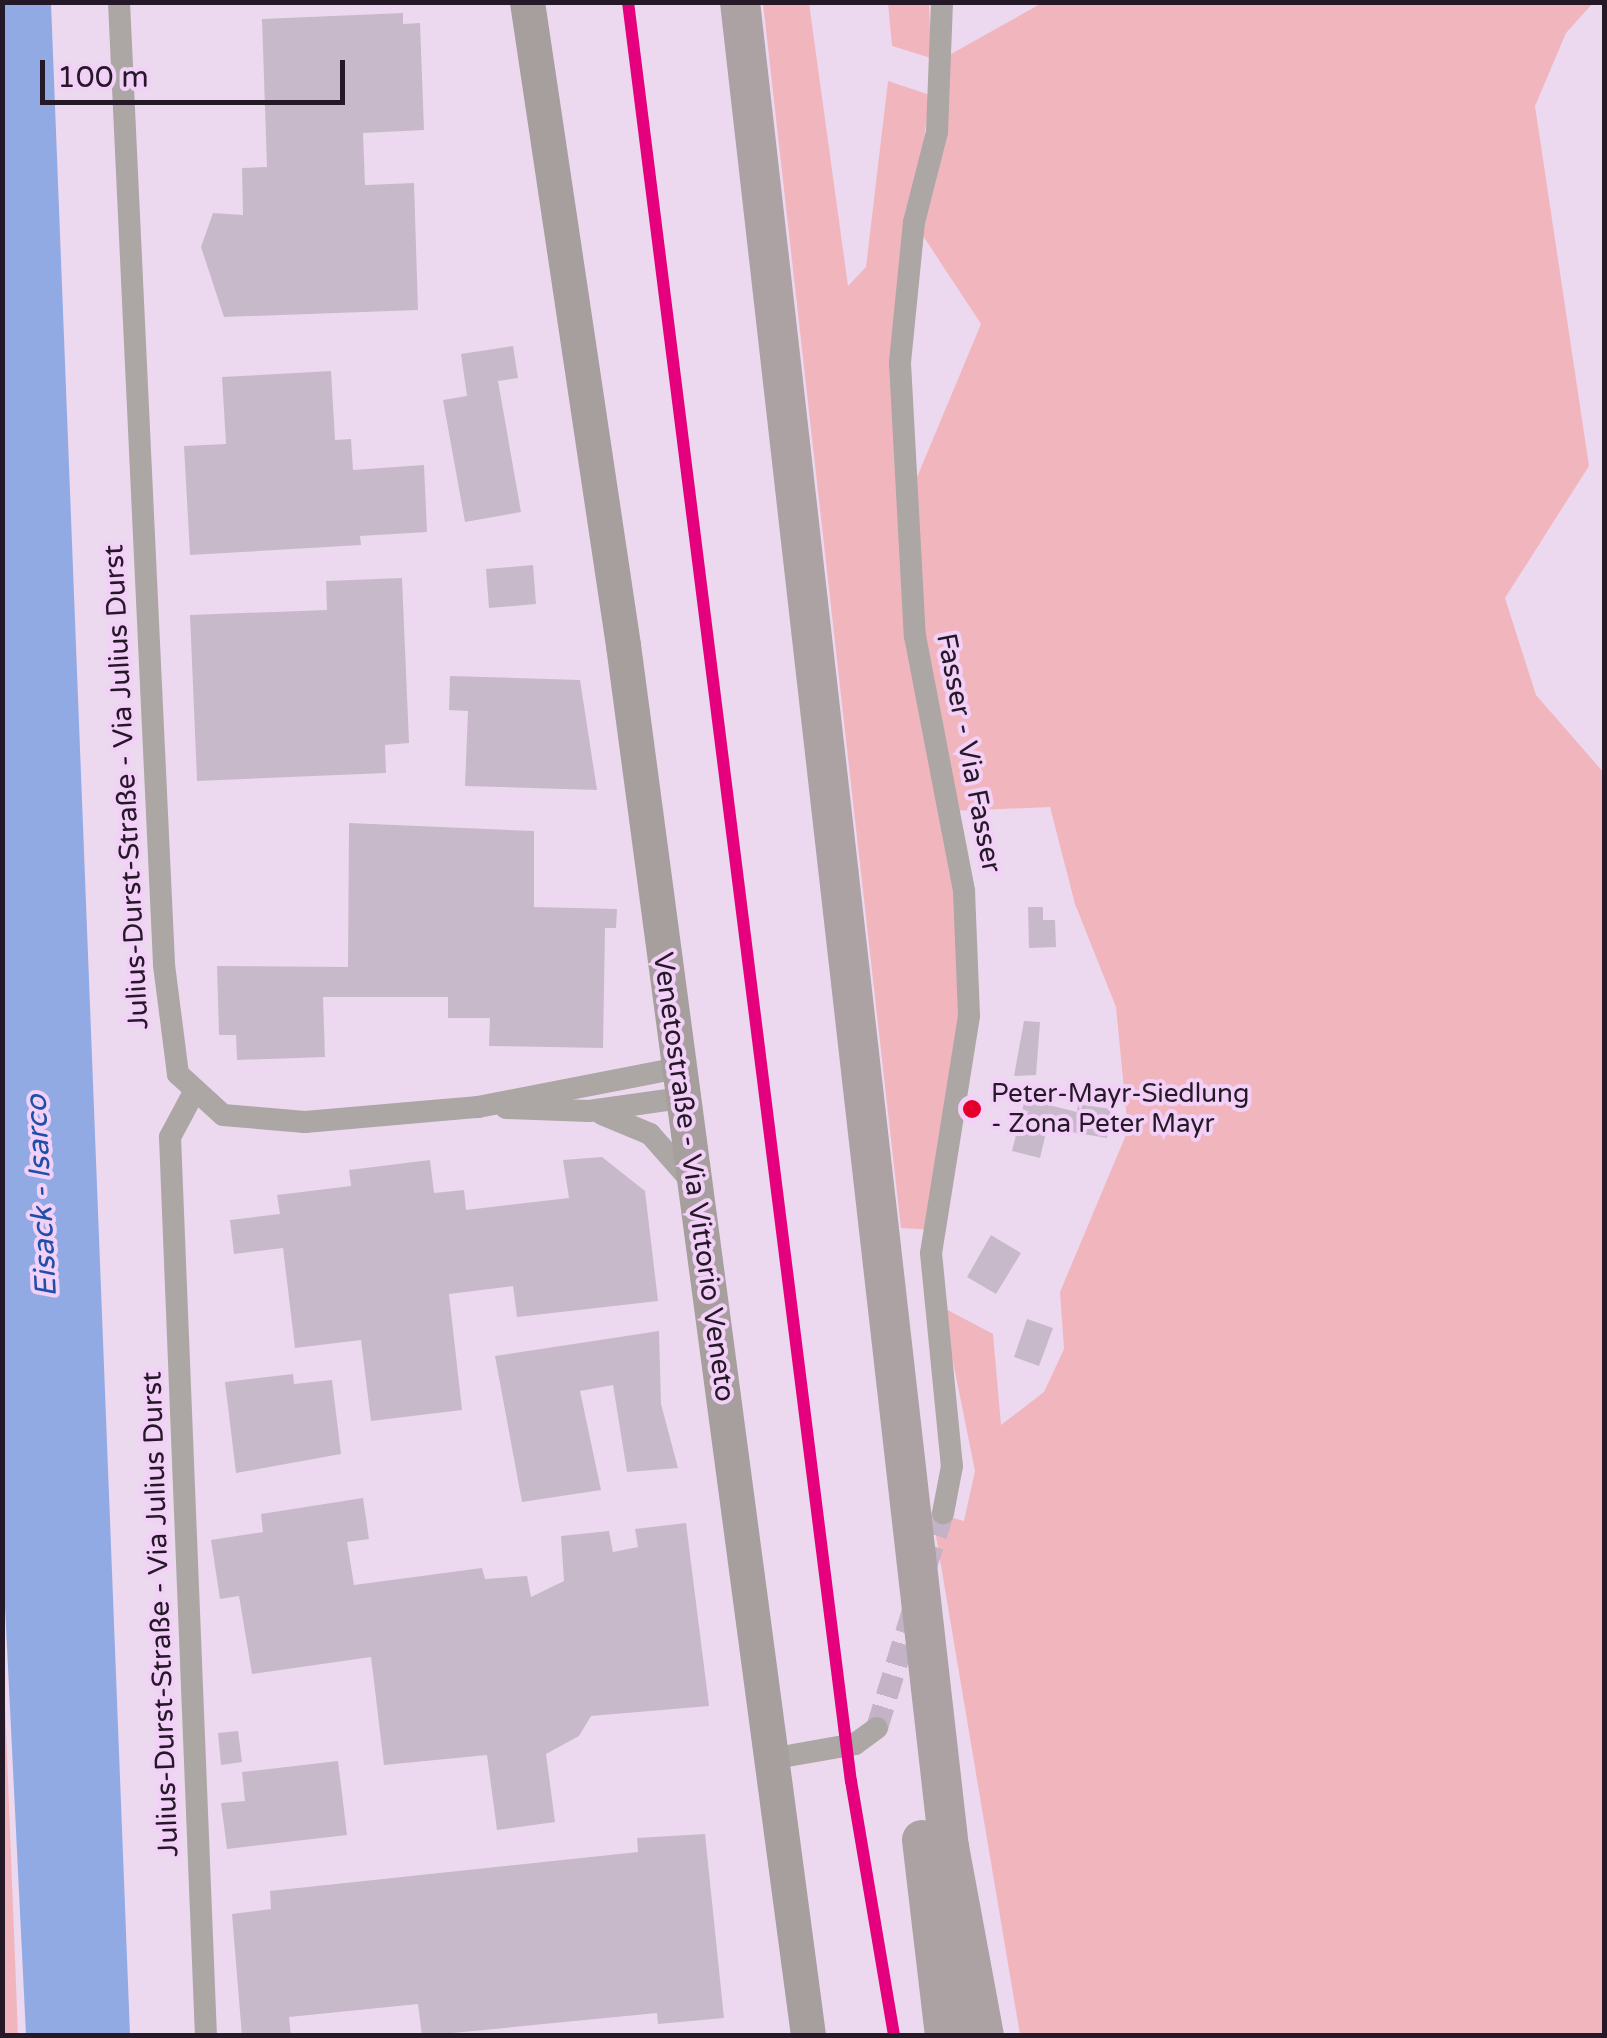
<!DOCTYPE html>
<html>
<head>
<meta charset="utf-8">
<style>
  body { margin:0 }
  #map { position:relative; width:1607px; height:2038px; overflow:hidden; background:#ecd9ef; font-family:"Varela Round",sans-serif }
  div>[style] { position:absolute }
  .green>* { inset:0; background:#f1b5be }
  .water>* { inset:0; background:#92aae4 }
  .building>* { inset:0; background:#c8b9ca }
  .minor-tunnel>* { height:22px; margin-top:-11px; transform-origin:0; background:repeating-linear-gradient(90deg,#c4b2c7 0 22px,transparent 0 33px) }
  .minor>* { height:22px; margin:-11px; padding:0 11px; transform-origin:11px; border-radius:11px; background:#aca6a4 }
  .primary>* { height:35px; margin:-17.5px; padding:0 17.5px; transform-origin:17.5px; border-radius:17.5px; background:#a79e9e }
  .motorway>* { height:40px; margin:-20px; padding:0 20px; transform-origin:20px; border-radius:20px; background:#aca2a4 }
  .rail-1>* { height:12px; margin:-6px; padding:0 6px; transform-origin:6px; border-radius:6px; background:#e5007d }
  .dots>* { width:28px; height:28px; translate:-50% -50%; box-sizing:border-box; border:5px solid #f2d0f8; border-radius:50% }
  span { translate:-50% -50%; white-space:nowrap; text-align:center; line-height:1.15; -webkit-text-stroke:8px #f2d0f8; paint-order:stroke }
  .bus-label { font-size:26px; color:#251827 }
  .left { translate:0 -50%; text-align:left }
  .street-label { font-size:28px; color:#251827 }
  .water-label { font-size:30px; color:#1f50a7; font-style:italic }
  .frame { position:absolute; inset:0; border:5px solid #251827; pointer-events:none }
  .scale { position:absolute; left:40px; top:60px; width:305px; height:45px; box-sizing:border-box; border:5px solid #251827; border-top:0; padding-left:12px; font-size:30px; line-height:35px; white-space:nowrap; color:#251827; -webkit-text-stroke:8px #f2d0f8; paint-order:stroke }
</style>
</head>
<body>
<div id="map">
  <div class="green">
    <i style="clip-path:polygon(evenodd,763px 3px,809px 3px,848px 286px,866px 267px,888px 81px,930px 95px,913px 221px,944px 58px,1042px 3px,1593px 3px,1566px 33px,1535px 106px,1589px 466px,1505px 598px,1536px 695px,1604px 773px,1604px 2035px,1020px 2035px,932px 1512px,964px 1521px,975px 1471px,942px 1307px,993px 1334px,1001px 1425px,1044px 1392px,1064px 1349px,1060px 1292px,1128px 1130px,1116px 1007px,1075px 904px,1050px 807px,952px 811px,969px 1016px,933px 1230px,901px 1228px,763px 3px,914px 222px,981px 324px,905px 506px,914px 222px)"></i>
    <i style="clip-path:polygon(888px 3px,929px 3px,931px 58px,892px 46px)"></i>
    <i style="clip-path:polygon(3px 1653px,18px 2035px,18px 2036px,2px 2035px)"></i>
  </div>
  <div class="water">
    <i style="clip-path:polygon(2px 3px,51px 3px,130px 2035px,26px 2035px,2px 1545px)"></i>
  </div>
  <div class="building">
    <i style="clip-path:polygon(403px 13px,403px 24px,420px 23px,424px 130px,363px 133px,365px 185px,414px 183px,418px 310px,224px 317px,201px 247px,213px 213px,243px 215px,242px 168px,267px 167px,262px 19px)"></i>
    <i style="clip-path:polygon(513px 346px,518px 378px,498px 381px,521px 512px,465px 522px,443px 400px,467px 396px,461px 354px)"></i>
    <i style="clip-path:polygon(331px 371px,335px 440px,351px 439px,353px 470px,424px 465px,427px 532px,360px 536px,361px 545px,190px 555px,184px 446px,226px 444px,222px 377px)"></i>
    <i style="clip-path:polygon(533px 565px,536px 604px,489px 608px,486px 569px)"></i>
    <i style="clip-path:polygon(402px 578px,409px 743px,385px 745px,386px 773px,197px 781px,190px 615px,327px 610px,326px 581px)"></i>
    <i style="clip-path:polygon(450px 676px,580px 680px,597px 790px,465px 786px,468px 711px,449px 710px)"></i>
    <i style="clip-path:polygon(349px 823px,534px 831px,534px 907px,617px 909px,616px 928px,605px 928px,603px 1048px,489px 1046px,490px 1018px,448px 1018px,448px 997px,323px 997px,325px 1057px,237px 1060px,236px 1035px,219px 1035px,217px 966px,348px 967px)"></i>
    <i style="clip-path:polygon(1028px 907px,1043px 907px,1043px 920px,1055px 920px,1056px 947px,1029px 948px)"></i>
    <i style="clip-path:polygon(1024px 1021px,1040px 1022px,1036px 1075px,1014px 1076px)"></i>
    <i style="clip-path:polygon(1025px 1099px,1077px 1112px,1078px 1104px,1111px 1109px,1107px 1138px,1047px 1128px,1040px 1158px,1012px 1151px)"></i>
    <i style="clip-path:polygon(602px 1157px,645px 1191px,658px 1301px,517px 1317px,513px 1286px,449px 1294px,462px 1410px,371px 1421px,361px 1340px,295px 1348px,283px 1248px,234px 1254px,230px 1220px,280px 1214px,277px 1195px,351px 1186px,349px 1170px,430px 1160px,434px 1193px,464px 1190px,466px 1210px,569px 1198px,563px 1160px)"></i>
    <i style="clip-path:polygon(991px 1235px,1021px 1253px,996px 1294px,967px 1277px)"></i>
    <i style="clip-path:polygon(1027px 1319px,1053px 1328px,1039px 1366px,1014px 1357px)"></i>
    <i style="clip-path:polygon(659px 1331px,661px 1404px,678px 1468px,627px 1472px,613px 1385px,580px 1391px,601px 1490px,522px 1502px,495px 1356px)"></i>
    <i style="clip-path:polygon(293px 1374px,294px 1384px,332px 1380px,341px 1454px,236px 1473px,225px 1382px)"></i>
    <i style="clip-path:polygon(363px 1498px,369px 1539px,347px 1542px,354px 1585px,482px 1568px,485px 1579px,527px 1576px,531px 1597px,564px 1581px,561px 1536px,609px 1531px,613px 1552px,638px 1547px,635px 1529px,686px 1523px,709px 1706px,591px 1716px,579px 1736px,546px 1754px,555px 1822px,497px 1830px,487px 1755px,384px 1765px,371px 1657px,252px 1674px,239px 1596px,220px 1599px,211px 1540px,263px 1532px,261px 1514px)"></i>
    <i style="clip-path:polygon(238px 1731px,242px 1762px,221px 1765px,218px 1733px)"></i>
    <i style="clip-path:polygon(338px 1761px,347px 1835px,227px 1849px,221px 1803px,245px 1801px,242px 1772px)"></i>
    <i style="clip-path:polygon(705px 1834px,724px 2018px,658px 2024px,657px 2013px,422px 2036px,418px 2004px,289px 2017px,291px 2036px,242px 2036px,232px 1914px,271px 1909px,270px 1891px,638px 1852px,637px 1838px)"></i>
  </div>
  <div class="minor-tunnel">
    <i style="left:926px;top:1567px;width:57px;rotate:-72.5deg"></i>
    <i style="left:877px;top:1728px;width:127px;rotate:-73deg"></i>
  </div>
  <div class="minor">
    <i style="left:119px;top:2px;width:964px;rotate:87.32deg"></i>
    <i style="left:164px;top:965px;width:110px;rotate:82.7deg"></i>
    <i style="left:178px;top:1074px;width:61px;rotate:42.3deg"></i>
    <i style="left:223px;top:1115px;width:82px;rotate:4.9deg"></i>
    <i style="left:305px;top:1122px;width:174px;rotate:-5deg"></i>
    <i style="left:478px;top:1107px;width:204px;rotate:-11deg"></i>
    <i style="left:942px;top:2px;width:130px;rotate:92.2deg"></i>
    <i style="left:937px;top:132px;width:93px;rotate:104.3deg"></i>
    <i style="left:914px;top:222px;width:142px;rotate:95.7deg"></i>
    <i style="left:900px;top:363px;width:273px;rotate:86.9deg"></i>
    <i style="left:915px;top:636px;width:260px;rotate:79.1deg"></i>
    <i style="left:964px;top:891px;width:125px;rotate:87.7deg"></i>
    <i style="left:969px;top:1016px;width:240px;rotate:99.1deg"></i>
    <i style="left:931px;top:1253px;width:214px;rotate:84.4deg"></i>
    <i style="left:952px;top:1466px;width:48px;rotate:100.8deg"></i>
    <i style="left:193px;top:1094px;width:49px;rotate:118.1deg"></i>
    <i style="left:170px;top:1137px;width:900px;rotate:87.71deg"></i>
    <i style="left:506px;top:1108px;width:83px;rotate:2.1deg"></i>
    <i style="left:589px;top:1111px;width:94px;rotate:-8deg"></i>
    <i style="left:602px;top:1114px;width:52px;rotate:22.6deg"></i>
    <i style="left:650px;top:1134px;width:65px;rotate:48.7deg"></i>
    <i style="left:776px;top:1758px;width:80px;rotate:-10deg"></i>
    <i style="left:855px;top:1744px;width:27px;rotate:-36deg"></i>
  </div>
  <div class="primary">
    <i style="left:527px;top:2px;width:650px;rotate:81.51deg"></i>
    <i style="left:623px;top:645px;width:1403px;rotate:82.42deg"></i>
  </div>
  <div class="motorway">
    <i style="left:740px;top:2px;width:1857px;rotate:83.54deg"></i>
    <i style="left:949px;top:1847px;width:192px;rotate:79.5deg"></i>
    <i style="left:922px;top:1840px;width:197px;rotate:83.3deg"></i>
  </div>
  <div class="rail-1">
    <i style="left:628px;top:2px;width:1793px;rotate:82.86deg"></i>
    <i style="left:851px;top:1781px;width:259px;rotate:80.4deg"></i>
  </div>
  <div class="dots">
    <i style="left:972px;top:1109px;background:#e4002b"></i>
  </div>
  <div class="bus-label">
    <span class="left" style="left:991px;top:1109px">Peter-Mayr-Siedlung<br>- Zona Peter Mayr</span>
  </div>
  <div class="street-label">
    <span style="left:969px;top:753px;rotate:79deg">Fasser - Via Fasser</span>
    <span style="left:126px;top:787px;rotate:-93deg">Julius-Durst-Straße - Via Julius Durst</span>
    <span style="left:694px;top:1177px;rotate:82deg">Venetostraße - Via Vittorio Veneto</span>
    <span style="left:160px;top:1614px;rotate:-92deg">Julius-Durst-Straße - Via Julius Durst</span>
  </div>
  <div class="water-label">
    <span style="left:42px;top:1196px;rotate:-93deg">Eisack - Isarco</span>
  </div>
  <div class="frame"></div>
  <div class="scale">100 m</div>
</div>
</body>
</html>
